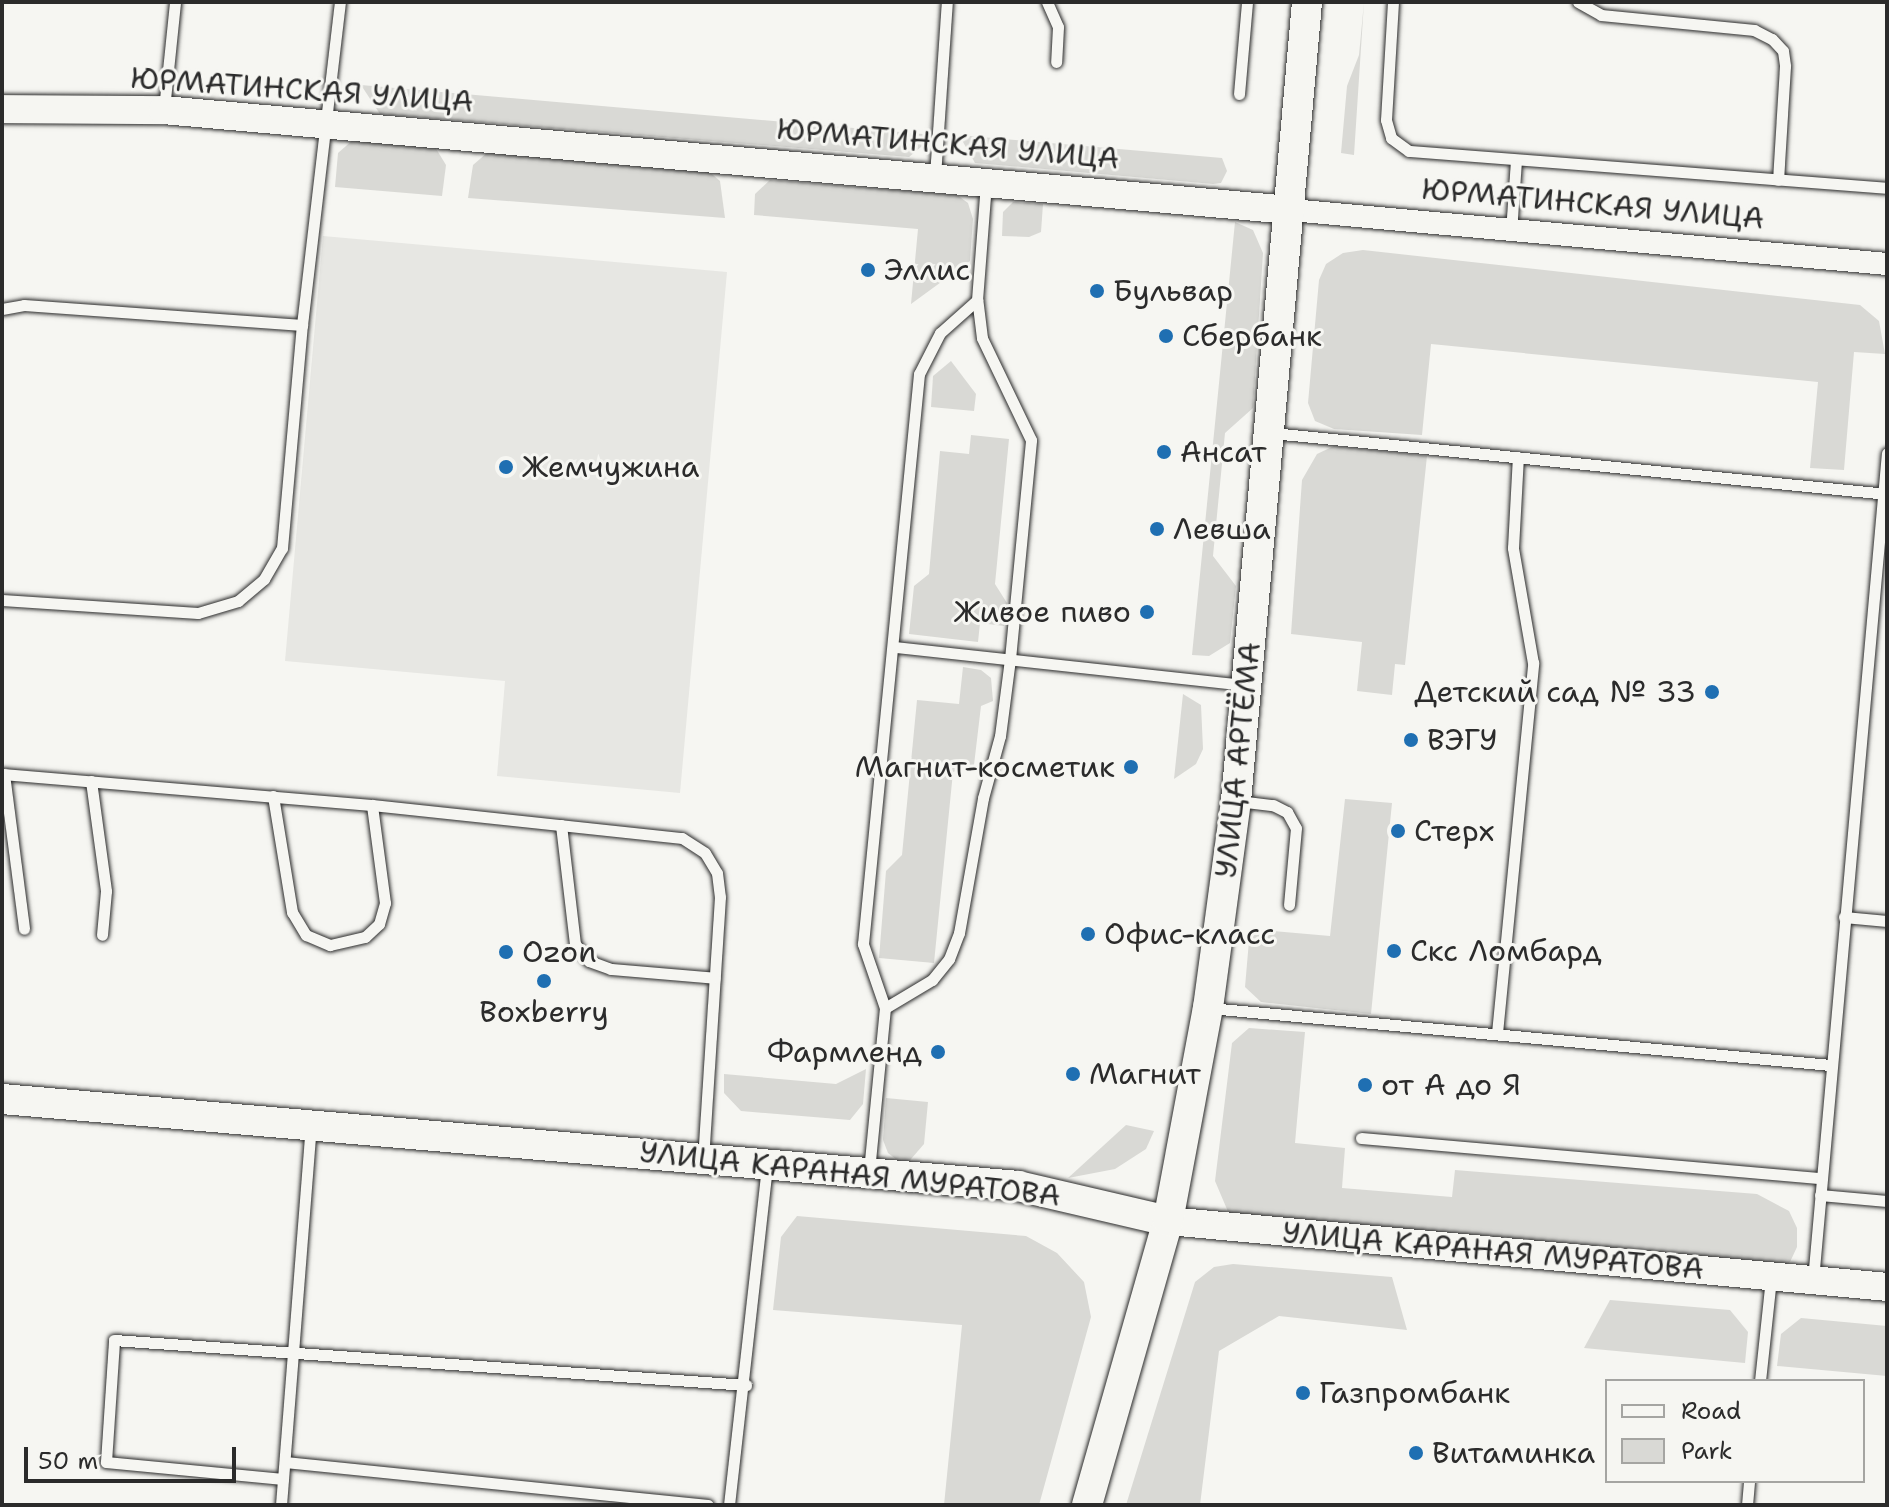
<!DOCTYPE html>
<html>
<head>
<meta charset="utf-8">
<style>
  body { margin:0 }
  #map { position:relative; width:1889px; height:1507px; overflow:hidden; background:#f6f6f2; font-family:"Shantell Sans",sans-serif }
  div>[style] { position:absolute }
  .built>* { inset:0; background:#e7e7e3 }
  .green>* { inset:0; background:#d9d9d5 }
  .roads { filter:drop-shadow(0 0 2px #2b2b2b) drop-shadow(0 0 2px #2b2b2b) }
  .service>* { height:11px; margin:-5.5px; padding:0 5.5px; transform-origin:5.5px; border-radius:5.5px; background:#f6f6f2 }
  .minor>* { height:22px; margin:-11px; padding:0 11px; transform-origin:11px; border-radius:11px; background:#f6f6f2 }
  .tertiary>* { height:28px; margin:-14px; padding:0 14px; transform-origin:14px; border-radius:14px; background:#f6f6f2 }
  .secondary>* { height:30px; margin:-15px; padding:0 15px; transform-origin:15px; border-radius:15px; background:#f6f6f2 }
  .dots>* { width:22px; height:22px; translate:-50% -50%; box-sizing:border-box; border:4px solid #f6f6f2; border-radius:50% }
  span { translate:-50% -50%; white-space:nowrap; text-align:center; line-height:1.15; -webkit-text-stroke:6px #f6f6f2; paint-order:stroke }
  .street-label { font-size:30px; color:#2b2b2b }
  .poi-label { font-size:30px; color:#2b2b2b }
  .left { translate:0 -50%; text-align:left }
  .right { translate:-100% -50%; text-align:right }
  .frame { position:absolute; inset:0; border:4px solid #2b2b2b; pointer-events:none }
  .legend { position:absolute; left:1605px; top:1379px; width:260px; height:104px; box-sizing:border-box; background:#f6f6f2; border:2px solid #a5a5a2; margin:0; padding:10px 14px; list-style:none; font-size:24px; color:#2b2b2b }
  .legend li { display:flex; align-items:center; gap:16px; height:40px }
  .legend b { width:40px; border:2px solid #a5a5a2 }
  .scale { position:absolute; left:24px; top:1447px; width:212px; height:36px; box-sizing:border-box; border:4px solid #2b2b2b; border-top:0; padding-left:10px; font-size:24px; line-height:28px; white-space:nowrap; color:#2b2b2b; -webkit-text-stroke:6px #f6f6f2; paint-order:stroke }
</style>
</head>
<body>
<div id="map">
  <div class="built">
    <i style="clip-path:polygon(323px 236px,727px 272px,680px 793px,497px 776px,505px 681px,285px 661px)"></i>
  </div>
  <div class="green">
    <i style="clip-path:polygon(1364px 2px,1354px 155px,1341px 153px,1347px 86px,1359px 55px)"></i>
    <i style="clip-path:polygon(361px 85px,923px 134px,927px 142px,909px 157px,380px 114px)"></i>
    <i style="clip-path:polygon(959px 135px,1222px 158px,1227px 171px,1221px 183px,1213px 184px,975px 163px)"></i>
    <i style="clip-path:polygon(354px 139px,435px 147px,446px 165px,442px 196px,335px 187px,338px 153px)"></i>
    <i style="clip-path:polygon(488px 152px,706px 169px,720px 181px,725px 218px,468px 198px,473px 165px)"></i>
    <i style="clip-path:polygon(770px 180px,957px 195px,968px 203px,973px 219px,970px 261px,911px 304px,918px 229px,754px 215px,755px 194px)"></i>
    <i style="clip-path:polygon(1013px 202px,1043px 204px,1041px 232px,1029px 237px,1002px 236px,1003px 212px)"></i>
    <i style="clip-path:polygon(1235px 222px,1253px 230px,1263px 253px,1253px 408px,1225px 433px,1213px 556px,1236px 586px,1230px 643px,1209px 656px,1192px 655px)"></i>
    <i style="clip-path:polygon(1363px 250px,1860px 305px,1879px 321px,1885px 354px,1854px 352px,1844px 470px,1810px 468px,1818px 382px,1431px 344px,1422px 435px,1334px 429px,1315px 421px,1308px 403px,1319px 280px,1326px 264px,1343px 253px)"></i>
    <i style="clip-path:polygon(951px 361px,976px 394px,974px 411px,931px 407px,933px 376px)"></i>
    <i style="clip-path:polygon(971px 435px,1009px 439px,995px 584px,1007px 603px,1004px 626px,980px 623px,978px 642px,909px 634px,914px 586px,929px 574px,940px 451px,969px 454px)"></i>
    <i style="clip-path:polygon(1334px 446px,1427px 456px,1405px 665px,1395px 664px,1392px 695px,1357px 691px,1362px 642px,1291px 634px,1302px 480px,1317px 454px)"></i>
    <i style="clip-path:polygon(963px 667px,981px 670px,991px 678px,993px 701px,981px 706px,974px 765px,953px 772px,934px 963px,879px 958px,886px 871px,902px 855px,917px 700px,959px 704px)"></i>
    <i style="clip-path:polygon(1183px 694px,1201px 705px,1203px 749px,1196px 764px,1174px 779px)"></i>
    <i style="clip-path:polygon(1345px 799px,1392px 803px,1371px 1014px,1261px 1002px,1245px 987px,1250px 929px,1330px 936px)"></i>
    <i style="clip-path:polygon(1249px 1028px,1305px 1032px,1295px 1143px,1345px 1148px,1342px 1188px,1452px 1197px,1455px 1170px,1757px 1194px,1789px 1211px,1797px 1228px,1797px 1247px,1790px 1262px,1776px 1271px,1229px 1214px,1215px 1181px,1232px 1043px)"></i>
    <i style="clip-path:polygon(866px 1069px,863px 1104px,850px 1120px,741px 1111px,724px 1093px,724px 1074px,836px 1084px)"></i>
    <i style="clip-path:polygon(886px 1098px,928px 1102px,924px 1144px,905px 1166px,888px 1153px,883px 1140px)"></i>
    <i style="clip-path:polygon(1126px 1125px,1154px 1131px,1146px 1149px,1115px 1169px,1068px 1178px)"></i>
    <i style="clip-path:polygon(797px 1216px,1026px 1236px,1057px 1253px,1084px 1282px,1091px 1317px,1039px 1505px,944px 1505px,962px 1325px,773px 1310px,781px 1237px)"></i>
    <i style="clip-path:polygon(1233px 1264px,1392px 1277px,1407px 1330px,1279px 1316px,1219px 1351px,1200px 1505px,1126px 1505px,1195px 1282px,1214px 1267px)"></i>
    <i style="clip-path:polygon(1610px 1300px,1730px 1310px,1748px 1332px,1745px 1363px,1584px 1348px)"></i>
    <i style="clip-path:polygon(1801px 1318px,1887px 1326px,1887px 1376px,1777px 1366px,1781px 1334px)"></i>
  </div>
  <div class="roads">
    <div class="service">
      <i style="left:1047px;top:2px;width:27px;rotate:66deg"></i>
      <i style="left:1058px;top:27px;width:35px;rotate:93deg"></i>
      <i style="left:1393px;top:2px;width:118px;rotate:93.4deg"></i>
      <i style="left:1386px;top:120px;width:19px;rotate:74deg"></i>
      <i style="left:1391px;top:138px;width:22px;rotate:36deg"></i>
      <i style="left:1409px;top:151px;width:479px;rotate:4.4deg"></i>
      <i style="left:1578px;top:2px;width:26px;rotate:29deg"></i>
      <i style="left:1601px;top:15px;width:154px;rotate:5.6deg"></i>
      <i style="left:1754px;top:30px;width:20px;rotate:27deg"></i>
      <i style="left:1772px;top:39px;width:16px;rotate:47deg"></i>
      <i style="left:1783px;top:51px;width:15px;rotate:82deg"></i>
      <i style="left:1785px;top:66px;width:114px;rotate:93.5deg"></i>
      <i style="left:1239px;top:94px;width:92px;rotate:-85deg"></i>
      <i style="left:164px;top:109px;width:108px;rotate:-84.1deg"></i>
      <i style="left:935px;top:176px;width:174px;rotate:-86.1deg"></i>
      <i style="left:1511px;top:232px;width:71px;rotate:-86deg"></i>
      <i style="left:2px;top:309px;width:22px;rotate:-10deg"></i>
      <i style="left:24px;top:305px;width:279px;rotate:4.1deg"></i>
      <i style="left:302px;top:325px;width:325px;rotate:-83.3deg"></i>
      <i style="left:1272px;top:433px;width:618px;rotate:5.66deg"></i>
      <i style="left:2px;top:600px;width:196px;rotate:3.8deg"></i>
      <i style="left:198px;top:613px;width:42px;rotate:-16.7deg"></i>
      <i style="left:238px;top:601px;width:34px;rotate:-40deg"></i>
      <i style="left:264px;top:579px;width:36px;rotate:-60deg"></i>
      <i style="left:282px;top:548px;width:224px;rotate:-84.9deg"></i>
      <i style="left:895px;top:647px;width:352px;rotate:6.2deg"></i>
      <i style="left:2px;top:774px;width:371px;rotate:4.8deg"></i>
      <i style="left:372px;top:805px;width:312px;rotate:6.1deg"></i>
      <i style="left:682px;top:838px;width:27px;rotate:33deg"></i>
      <i style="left:705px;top:853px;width:23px;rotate:59deg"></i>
      <i style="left:717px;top:873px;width:24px;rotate:83deg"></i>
      <i style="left:720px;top:897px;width:261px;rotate:93.7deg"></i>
      <i style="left:4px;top:774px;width:156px;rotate:82.6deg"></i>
      <i style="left:91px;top:781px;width:111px;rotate:82.2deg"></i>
      <i style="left:106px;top:891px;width:44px;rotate:95.2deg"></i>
      <i style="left:273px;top:796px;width:118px;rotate:80.7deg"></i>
      <i style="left:292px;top:912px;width:27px;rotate:59deg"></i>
      <i style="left:306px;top:935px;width:26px;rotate:23deg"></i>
      <i style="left:330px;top:945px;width:36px;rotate:-13deg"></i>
      <i style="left:365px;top:937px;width:19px;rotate:-43deg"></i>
      <i style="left:379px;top:924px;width:22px;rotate:-74deg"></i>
      <i style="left:385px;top:903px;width:99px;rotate:-97.6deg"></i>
      <i style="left:1238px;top:801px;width:35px;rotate:7deg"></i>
      <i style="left:1273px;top:805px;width:16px;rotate:27deg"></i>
      <i style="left:1287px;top:812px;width:18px;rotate:61deg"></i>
      <i style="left:1296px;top:828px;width:77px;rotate:95.2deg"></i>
      <i style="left:561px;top:825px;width:120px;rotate:83.3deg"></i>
      <i style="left:575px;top:944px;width:22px;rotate:51deg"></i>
      <i style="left:589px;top:961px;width:23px;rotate:20deg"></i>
      <i style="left:611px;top:969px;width:104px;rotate:4.9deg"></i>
      <i style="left:1844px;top:917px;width:43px;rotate:5.3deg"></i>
      <i style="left:885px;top:1008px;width:68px;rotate:-109deg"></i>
      <i style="left:863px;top:944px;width:573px;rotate:-84.39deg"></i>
      <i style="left:919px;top:374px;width:46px;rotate:-62.9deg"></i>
      <i style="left:940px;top:333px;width:50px;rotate:-41.7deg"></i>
      <i style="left:1209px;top:1008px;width:625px;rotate:5.24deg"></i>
      <i style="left:1497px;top:1033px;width:372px;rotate:-84.4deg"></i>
      <i style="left:1533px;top:663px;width:117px;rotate:-99.9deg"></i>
      <i style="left:1513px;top:548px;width:91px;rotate:-86.9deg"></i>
      <i style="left:1361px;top:1138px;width:462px;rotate:5deg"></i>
      <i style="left:869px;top:1171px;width:164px;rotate:-84.4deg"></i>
      <i style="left:885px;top:1008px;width:55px;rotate:-30.8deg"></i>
      <i style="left:932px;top:980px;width:27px;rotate:-51deg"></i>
      <i style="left:949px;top:959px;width:28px;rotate:-69deg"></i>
      <i style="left:959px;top:933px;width:137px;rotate:-79.9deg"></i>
      <i style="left:983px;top:798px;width:64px;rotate:-74.7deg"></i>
      <i style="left:1000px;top:736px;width:78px;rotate:-82.6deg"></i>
      <i style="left:1010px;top:659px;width:220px;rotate:-84.5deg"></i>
      <i style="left:1031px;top:440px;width:113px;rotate:-115.7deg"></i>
      <i style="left:982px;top:338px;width:38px;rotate:-97deg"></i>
      <i style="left:977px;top:300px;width:117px;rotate:-85.6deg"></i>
      <i style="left:1820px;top:1195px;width:67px;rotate:5.1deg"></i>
      <i style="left:1813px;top:1280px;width:830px;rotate:-84.89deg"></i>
      <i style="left:1760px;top:1381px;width:104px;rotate:-83.9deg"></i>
      <i style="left:285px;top:1462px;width:425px;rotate:5.8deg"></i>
      <i style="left:283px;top:1479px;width:178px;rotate:-174.5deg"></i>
      <i style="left:106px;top:1462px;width:122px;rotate:-86.2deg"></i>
      <i style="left:114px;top:1340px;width:634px;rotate:4.07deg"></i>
      <i style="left:281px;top:1505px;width:379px;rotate:-85.5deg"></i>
      <i style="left:729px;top:1505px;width:341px;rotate:-83.6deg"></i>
      <i style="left:1747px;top:1505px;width:24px;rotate:-85deg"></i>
    </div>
    <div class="minor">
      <i style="left:1291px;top:210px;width:598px;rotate:5.18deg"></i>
    </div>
    <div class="tertiary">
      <i style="left:2px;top:109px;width:161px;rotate:0.4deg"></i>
      <i style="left:163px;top:110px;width:1132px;rotate:5.07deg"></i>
      <i style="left:1168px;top:1221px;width:722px;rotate:5.24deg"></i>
    </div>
    <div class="secondary">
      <i style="left:2px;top:1099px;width:1020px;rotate:4.89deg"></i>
      <i style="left:1018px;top:1186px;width:154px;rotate:13.1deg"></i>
      <i style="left:1087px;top:1505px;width:295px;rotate:-74.1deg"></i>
      <i style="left:1168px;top:1221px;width:217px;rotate:-79.4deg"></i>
      <i style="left:1208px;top:1008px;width:209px;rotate:-82.3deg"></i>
      <i style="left:1236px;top:801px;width:802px;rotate:-84.92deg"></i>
    </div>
  </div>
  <div class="dots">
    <i style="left:868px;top:270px;background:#1f6fb2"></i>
    <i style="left:1097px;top:291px;background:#1f6fb2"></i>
    <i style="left:1166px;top:336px;background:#1f6fb2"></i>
    <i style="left:1164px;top:452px;background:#1f6fb2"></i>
    <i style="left:506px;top:467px;background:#1f6fb2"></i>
    <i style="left:1157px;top:529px;background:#1f6fb2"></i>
    <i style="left:1147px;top:612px;background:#1f6fb2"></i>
    <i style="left:1712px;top:692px;background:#1f6fb2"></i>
    <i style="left:1411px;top:740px;background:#1f6fb2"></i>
    <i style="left:1131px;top:767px;background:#1f6fb2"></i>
    <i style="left:1398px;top:831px;background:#1f6fb2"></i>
    <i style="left:1088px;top:934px;background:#1f6fb2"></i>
    <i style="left:1394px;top:951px;background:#1f6fb2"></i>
    <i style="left:506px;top:952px;background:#1f6fb2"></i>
    <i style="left:544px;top:981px;background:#1f6fb2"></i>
    <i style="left:938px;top:1052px;background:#1f6fb2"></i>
    <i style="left:1073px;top:1074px;background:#1f6fb2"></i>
    <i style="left:1365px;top:1085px;background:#1f6fb2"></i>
    <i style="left:1303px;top:1393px;background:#1f6fb2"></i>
    <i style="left:1416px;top:1453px;background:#1f6fb2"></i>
  </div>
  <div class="street-label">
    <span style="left:302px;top:90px;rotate:4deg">ЮРМАТИНСКАЯ УЛИЦА</span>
    <span style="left:948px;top:144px;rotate:5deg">ЮРМАТИНСКАЯ УЛИЦА</span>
    <span style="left:1593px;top:204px;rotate:5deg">ЮРМАТИНСКАЯ УЛИЦА</span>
    <span style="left:1238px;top:760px;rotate:-84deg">УЛИЦА АРТЁМА</span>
    <span style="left:850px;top:1174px;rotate:6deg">УЛИЦА КАРАНАЯ МУРАТОВА</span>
    <span style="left:1493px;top:1251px;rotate:5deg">УЛИЦА КАРАНАЯ МУРАТОВА</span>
  </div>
  <div class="poi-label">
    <span class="left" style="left:884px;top:270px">Эллис</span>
    <span class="left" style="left:1113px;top:291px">Бульвар</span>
    <span class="left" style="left:1182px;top:336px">Сбербанк</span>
    <span class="left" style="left:1180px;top:452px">Ансат</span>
    <span class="left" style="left:522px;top:467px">Жемчужина</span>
    <span class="left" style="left:1173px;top:529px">Левша</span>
    <span class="right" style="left:1131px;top:612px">Живое пиво</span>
    <span class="right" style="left:1696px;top:692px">Детский сад № 33</span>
    <span class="left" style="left:1427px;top:740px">ВЭГУ</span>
    <span class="right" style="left:1115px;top:767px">Магнит-косметик</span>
    <span class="left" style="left:1414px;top:831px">Стерх</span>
    <span class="left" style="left:1104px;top:934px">Офис-класс</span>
    <span class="left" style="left:1410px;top:951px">Скс Ломбард</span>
    <span class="left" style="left:522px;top:952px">Ozon</span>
    <span style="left:544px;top:1012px">Boxberry</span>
    <span class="right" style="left:922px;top:1052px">Фармленд</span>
    <span class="left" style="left:1089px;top:1074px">Магнит</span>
    <span class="left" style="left:1381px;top:1085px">от А до Я</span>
    <span class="left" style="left:1319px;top:1393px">Газпромбанк</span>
    <span class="left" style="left:1432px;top:1453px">Витаминка</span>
  </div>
  <div class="frame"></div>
  <ul class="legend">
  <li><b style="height:10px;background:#f6f6f2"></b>Road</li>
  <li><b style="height:22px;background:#d9d9d5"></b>Park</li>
  </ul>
  <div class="scale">50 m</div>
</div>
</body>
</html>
